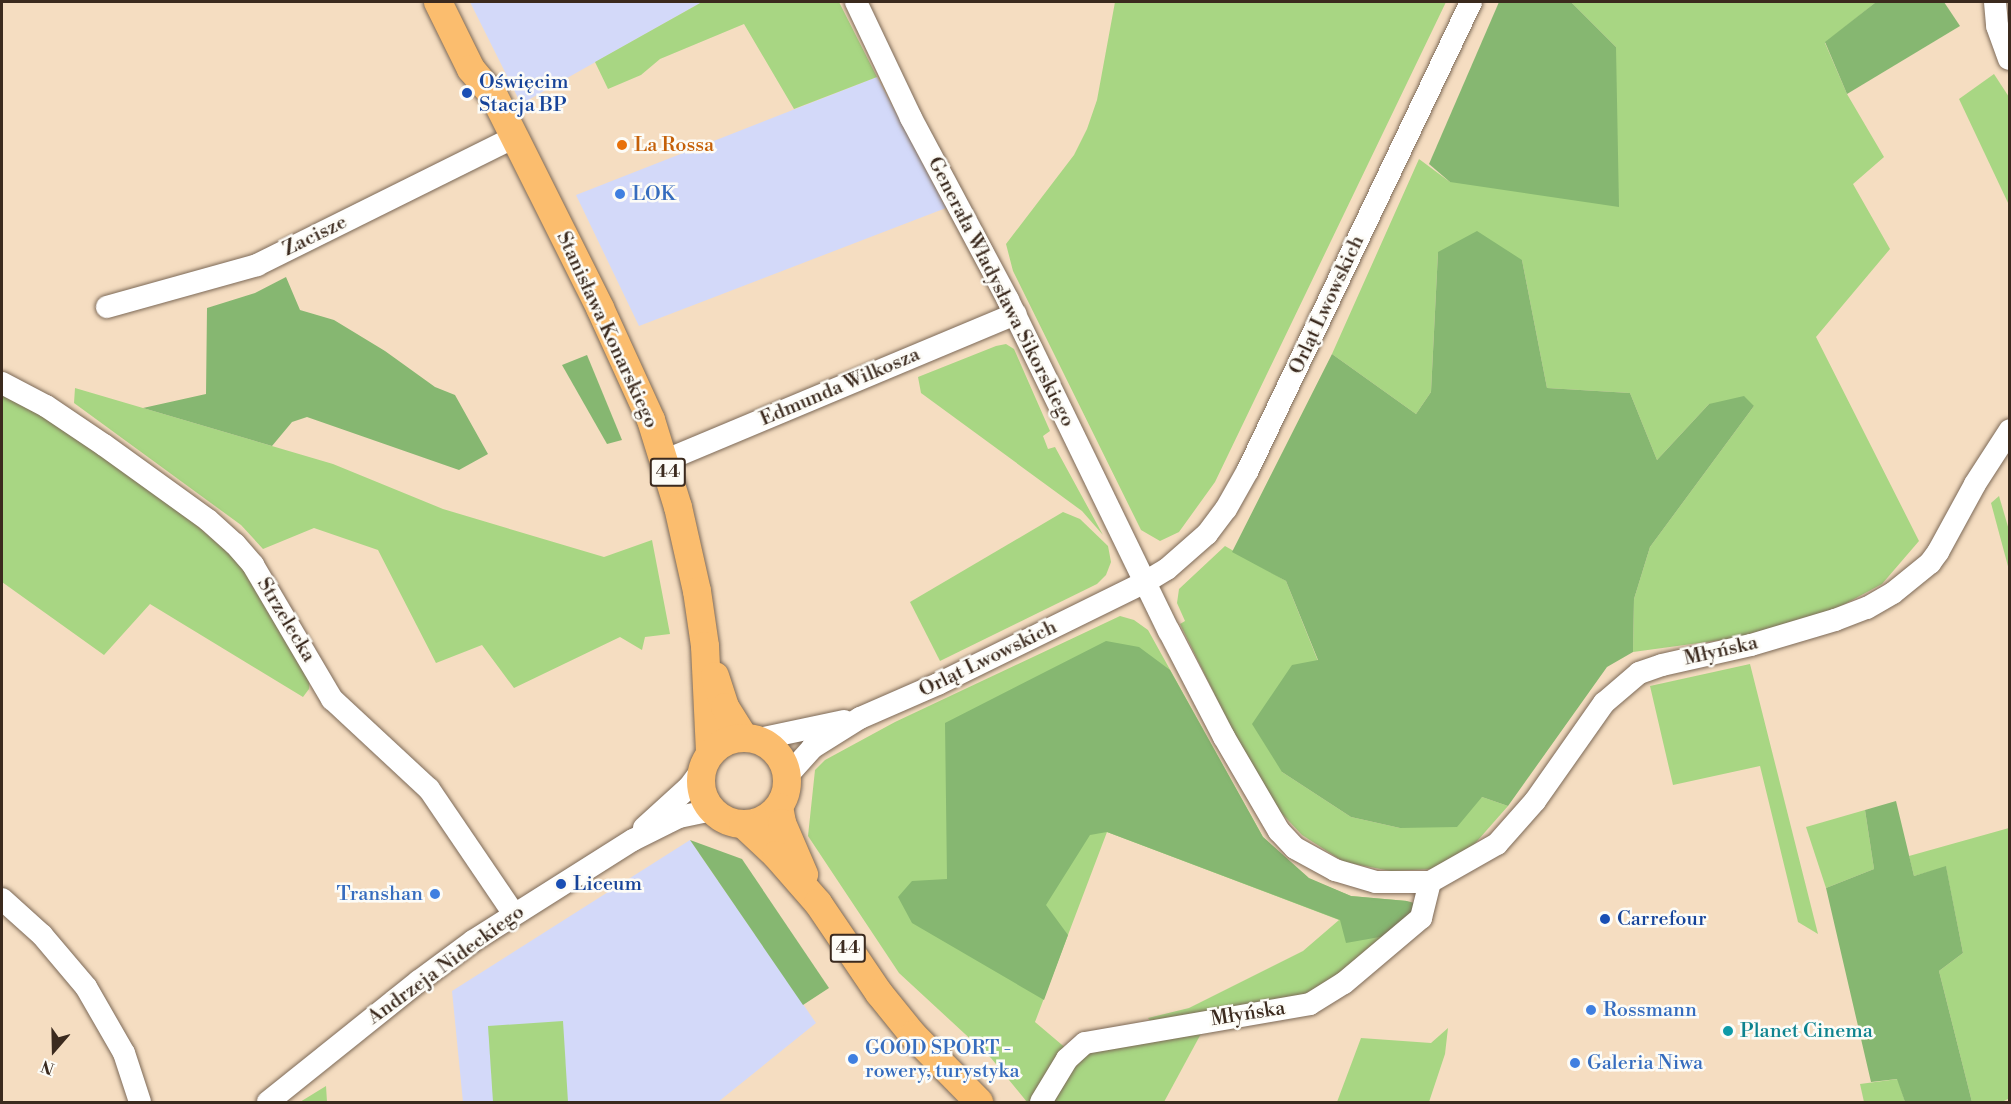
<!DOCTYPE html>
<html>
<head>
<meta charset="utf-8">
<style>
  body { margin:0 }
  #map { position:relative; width:2011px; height:1104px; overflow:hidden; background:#f5ddc1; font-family:"Libre Bodoni",serif }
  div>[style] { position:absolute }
  .built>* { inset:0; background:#d3d9f9 }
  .green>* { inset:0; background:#a8d683 }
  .forest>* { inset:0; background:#86b771 }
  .roads { filter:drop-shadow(0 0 2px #7c6957) drop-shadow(0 0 2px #7c6957) }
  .minor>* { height:22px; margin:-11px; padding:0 11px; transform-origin:11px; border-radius:11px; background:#fff }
  .major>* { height:28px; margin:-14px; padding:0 14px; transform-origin:14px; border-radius:14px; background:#fbbd6e }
  .major>.ring { margin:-14px; padding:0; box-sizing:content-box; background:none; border:28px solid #fbbd6e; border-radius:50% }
  .dots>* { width:16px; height:16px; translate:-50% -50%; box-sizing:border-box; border:3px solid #fdfcf7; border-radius:50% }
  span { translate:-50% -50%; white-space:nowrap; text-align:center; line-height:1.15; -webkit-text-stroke:5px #fdfcf7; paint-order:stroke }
  .shield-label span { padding:2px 4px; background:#fdfcf7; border:2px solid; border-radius:4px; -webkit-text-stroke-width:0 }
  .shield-label { font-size:18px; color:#3b2a1e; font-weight:700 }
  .transit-label { font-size:20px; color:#164399 }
  .left { translate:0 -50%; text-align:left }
  .food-label { font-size:20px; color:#c56008 }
  .shop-label { font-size:20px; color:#366cbe }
  .right { translate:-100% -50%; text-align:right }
  .street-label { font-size:20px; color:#3b2a1e }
  .culture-label { font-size:20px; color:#0d838f }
  .frame { position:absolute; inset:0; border:3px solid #3b2a1e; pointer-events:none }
  .north { position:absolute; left:24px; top:1020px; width:60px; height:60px; -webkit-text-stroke:4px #fdfcf7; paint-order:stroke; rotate:200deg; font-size:16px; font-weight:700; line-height:24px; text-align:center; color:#3b2a1e }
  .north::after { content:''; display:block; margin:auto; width:21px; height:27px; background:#3b2a1e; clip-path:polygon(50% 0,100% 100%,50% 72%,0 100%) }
</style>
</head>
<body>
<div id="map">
  <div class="built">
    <i style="clip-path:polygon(470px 2px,702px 2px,521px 104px)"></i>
    <i style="clip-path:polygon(877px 77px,946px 208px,639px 326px,576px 195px)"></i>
    <i style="clip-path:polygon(690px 840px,816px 1023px,718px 1102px,463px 1102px,452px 991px)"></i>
  </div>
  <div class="green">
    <i style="clip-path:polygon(702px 2px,839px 2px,877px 77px,794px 109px,744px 24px,660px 59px,641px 75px,608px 89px,595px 62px)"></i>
    <i style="clip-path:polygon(1115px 2px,1446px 2px,1215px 482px,1179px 532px,1160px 541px,1141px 530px,1013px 271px,1006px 244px,1074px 155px,1087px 129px,1097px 100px)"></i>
    <i style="clip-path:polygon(1571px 2px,1876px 2px,1825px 43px,1847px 94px,1884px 157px,1853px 184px,1890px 249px,1816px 337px,1919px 541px,1882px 584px,1830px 612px,1736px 638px,1633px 652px,1634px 599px,1650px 547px,1754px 406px,1709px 404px,1657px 460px,1630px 393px,1547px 388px,1522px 260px,1438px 252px,1431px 392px,1416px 414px,1332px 354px,1419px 159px,1450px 182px,1616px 47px)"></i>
    <i style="clip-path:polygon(1994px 74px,2009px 97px,2009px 205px,1959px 99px)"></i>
    <i style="clip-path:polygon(1006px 344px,1014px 349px,1050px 431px,1043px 436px,1048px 449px,1055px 447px,1103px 535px,1082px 511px,921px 393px,918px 377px,996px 346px)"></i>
    <i style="clip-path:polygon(75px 388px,333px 464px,443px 509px,604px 557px,652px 540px,670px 634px,645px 637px,642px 650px,620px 637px,514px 688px,482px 645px,436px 663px,378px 550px,314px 528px,263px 549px,241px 525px,74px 403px)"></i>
    <i style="clip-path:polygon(2px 392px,53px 418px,195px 524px,240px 563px,310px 673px,309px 689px,303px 697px,150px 604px,104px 655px,2px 582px)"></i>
    <i style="clip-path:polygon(1999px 496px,2009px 530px,2009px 570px,1991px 503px)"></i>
    <i style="clip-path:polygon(1063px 512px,1080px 519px,1108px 546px,1111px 562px,1106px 575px,1097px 584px,940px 661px,910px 602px)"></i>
    <i style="clip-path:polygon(1225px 546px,1286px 581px,1318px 661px,1282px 772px,1351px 817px,1400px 828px,1482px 797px,1508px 806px,1471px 848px,1433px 869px,1391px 871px,1344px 862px,1302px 835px,1272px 803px,1245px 756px,1180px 624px,1185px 621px,1177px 603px,1179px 589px)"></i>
    <i style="clip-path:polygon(1120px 616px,1134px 620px,1148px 630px,1263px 837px,1309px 879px,1351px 896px,1407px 901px,1391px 935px,1316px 990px,1289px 999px,1151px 1022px,1148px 1018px,1189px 1008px,1303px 951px,1339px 920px,1107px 832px,1035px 1022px,1068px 1050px,1034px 1102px,1027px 1102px,991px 1058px,899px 973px,808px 836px,815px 770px,825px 760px,895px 722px)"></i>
    <i style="clip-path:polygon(1750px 664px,1818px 934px,1798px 922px,1760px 766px,1673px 785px,1650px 686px)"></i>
    <i style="clip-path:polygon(1865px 810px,1874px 869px,1826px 888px,1806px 827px)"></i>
    <i style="clip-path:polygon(2009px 828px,2010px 1098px,2002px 1102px,1972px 1102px,1939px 971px,1963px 953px,1946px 867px,1914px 876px,1909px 856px)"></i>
    <i style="clip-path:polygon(563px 1021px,568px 1102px,493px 1102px,488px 1026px)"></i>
    <i style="clip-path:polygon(1448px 1028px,1445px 1054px,1429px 1102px,1337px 1102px,1361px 1038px,1431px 1043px)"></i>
    <i style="clip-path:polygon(1203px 1030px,1164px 1102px,1050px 1102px,1075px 1064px,1097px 1046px)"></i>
    <i style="clip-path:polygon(1898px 1079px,1905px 1102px,1864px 1102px,1860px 1084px)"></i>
    <i style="clip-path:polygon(326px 1086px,327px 1102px,300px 1102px)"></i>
  </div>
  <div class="forest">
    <i style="clip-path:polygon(1499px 2px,1571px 2px,1616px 47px,1619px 207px,1450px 182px,1429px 164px)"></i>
    <i style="clip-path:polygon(1876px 2px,1944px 2px,1960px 26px,1847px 94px,1825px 42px)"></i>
    <i style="clip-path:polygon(1477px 231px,1522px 260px,1547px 388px,1630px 393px,1657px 460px,1709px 404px,1744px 396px,1754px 406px,1650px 547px,1634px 599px,1633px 652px,1607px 667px,1508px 806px,1482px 797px,1457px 827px,1400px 828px,1351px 817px,1282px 772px,1252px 724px,1292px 665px,1318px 660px,1286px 581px,1232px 552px,1332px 354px,1416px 414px,1431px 392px,1438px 252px)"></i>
    <i style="clip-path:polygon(286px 277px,300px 310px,334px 320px,385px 351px,435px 387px,455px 395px,488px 454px,459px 470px,307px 417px,292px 422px,272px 446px,143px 408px,206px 394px,207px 308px,255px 293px)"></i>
    <i style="clip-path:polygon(587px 355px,622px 440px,607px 444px,562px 365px)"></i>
    <i style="clip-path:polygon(1106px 641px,1139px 647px,1170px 670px,1263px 837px,1309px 878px,1351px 896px,1407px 901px,1414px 903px,1411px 916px,1391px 935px,1346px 943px,1340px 920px,1107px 832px,1090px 835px,1046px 905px,1068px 935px,1044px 1000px,912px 923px,898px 897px,912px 881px,947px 879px,945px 723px)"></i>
    <i style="clip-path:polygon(1896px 801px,1914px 876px,1946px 866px,1963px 953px,1939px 971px,1972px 1102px,1905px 1102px,1897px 1079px,1871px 1082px,1826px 888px,1874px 869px,1865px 810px)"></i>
    <i style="clip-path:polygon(690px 840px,742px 859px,829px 988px,803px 1005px)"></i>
  </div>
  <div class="roads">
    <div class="minor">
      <i style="left:856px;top:2px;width:128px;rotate:64.6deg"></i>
      <i style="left:911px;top:118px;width:206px;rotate:61.9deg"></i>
      <i style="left:1008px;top:300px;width:368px;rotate:64.1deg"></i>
      <i style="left:1169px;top:631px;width:119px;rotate:62.6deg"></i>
      <i style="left:1224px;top:737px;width:109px;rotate:59.7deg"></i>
      <i style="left:1279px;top:831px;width:23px;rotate:47deg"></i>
      <i style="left:1295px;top:848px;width:46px;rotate:28.8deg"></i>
      <i style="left:1335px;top:870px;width:43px;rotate:16.3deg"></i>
      <i style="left:1376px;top:882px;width:54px"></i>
      <i style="left:1430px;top:882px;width:77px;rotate:-29.6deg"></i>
      <i style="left:1497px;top:844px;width:57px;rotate:-48.5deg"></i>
      <i style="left:1535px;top:801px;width:120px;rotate:-54.9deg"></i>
      <i style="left:1604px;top:703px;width:46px;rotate:-40.6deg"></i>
      <i style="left:1639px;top:673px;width:24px;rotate:-19deg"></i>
      <i style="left:1662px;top:665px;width:91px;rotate:-12.7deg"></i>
      <i style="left:1751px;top:645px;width:88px;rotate:-16.6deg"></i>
      <i style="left:1835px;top:620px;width:34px;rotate:-21deg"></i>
      <i style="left:1867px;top:608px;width:30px;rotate:-30deg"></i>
      <i style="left:1893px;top:593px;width:48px;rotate:-39deg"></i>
      <i style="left:1930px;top:563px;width:14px;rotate:-54deg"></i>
      <i style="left:1938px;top:552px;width:77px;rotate:-61.4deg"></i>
      <i style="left:1975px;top:484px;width:64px;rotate:-57.1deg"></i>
      <i style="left:1995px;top:2px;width:24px;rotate:85deg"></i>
      <i style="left:1997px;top:26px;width:35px;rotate:70deg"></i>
      <i style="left:107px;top:307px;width:156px;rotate:-15.6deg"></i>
      <i style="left:257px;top:265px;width:286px;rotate:-26.4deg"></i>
      <i style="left:2px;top:383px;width:50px;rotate:27.6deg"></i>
      <i style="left:46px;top:406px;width:70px;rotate:33.9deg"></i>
      <i style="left:104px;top:445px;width:128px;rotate:35.8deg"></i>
      <i style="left:208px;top:520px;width:36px;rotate:42deg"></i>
      <i style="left:235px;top:544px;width:28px;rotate:49deg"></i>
      <i style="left:253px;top:565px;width:156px;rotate:59.5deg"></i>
      <i style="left:332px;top:699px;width:132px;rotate:42.9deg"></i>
      <i style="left:429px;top:789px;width:151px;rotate:55.8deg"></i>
      <i style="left:664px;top:461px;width:381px;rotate:-22.7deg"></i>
      <i style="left:759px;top:739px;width:87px;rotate:-12deg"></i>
      <i style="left:788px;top:775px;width:36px;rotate:-48deg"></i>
      <i style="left:812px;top:748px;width:57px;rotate:-32deg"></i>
      <i style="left:860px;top:718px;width:85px;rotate:-23.6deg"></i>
      <i style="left:938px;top:684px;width:233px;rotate:-26.2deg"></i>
      <i style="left:1147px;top:581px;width:23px;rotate:-31deg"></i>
      <i style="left:1167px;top:569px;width:53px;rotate:-41.2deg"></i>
      <i style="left:1207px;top:534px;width:31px;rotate:-53deg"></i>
      <i style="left:1226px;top:509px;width:45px;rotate:-60.6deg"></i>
      <i style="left:1248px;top:470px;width:518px;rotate:-64.52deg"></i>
      <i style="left:644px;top:828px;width:61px;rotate:-42.3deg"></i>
      <i style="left:689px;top:787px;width:21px;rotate:-53deg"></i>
      <i style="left:2px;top:899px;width:54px;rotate:42deg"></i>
      <i style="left:42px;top:935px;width:68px;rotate:49.8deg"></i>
      <i style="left:86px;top:987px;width:76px;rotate:60.1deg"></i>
      <i style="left:124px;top:1053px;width:52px;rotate:71.9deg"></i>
      <i style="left:268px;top:1102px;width:193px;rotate:-38.7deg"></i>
      <i style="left:419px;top:981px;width:67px;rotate:-36.5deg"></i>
      <i style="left:473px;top:941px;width:189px;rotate:-32.3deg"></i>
      <i style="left:633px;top:840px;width:51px;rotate:-26.6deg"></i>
      <i style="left:679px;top:817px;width:34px;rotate:-12deg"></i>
      <i style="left:1041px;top:1102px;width:50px;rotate:-58.8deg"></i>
      <i style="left:1067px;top:1059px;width:24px;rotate:-42deg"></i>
      <i style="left:1085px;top:1043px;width:228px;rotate:-9.8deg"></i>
      <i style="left:1310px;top:1004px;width:40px;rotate:-32deg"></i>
      <i style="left:1344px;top:983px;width:101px;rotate:-40.2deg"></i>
      <i style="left:1421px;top:918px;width:37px;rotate:-76deg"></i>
    </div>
    <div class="major">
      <i style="left:438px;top:2px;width:75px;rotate:63.8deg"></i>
      <i style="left:471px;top:69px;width:35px;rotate:50deg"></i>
      <i style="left:494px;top:96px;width:237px;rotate:63.4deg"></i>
      <i style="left:600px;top:308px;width:123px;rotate:65.5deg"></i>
      <i style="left:651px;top:420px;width:91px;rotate:72.8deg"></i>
      <i style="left:678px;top:507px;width:86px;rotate:77.3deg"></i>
      <i style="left:697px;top:591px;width:56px;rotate:81.7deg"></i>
      <i style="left:705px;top:646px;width:107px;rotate:87.3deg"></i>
      <i style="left:715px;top:676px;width:33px;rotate:72deg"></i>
      <i style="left:725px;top:707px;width:36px;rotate:58deg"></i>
      <i class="ring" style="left:701px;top:738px;width:58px;height:58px"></i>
      <i style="left:779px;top:807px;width:16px;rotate:79deg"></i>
      <i style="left:782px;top:823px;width:56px;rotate:66.7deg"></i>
      <i style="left:743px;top:824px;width:45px;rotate:43.2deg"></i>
      <i style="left:776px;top:855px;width:64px;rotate:48.8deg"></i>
      <i style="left:818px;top:903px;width:109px;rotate:55.9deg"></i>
      <i style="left:879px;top:993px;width:54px;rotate:51deg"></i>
      <i style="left:913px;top:1035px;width:94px;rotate:45.4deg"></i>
    </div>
  </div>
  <div class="dots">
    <i style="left:467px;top:93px;background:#1a4fb4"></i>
    <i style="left:622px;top:145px;background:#e8710a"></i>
    <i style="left:620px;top:194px;background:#3f7fe0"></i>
    <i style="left:561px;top:884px;background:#1a4fb4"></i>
    <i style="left:435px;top:894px;background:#3f7fe0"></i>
    <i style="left:1605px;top:919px;background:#1a4fb4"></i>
    <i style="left:1591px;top:1010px;background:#3f7fe0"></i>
    <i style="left:1728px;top:1031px;background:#0f9aa8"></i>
    <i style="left:853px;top:1059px;background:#3f7fe0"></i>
    <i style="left:1575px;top:1063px;background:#3f7fe0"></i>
  </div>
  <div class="shield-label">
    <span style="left:668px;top:472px">44</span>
    <span style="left:848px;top:948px">44</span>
  </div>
  <div class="transit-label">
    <span class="left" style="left:479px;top:94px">Oświęcim<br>Stacja BP</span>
    <span class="left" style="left:573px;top:884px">Liceum</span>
    <span class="left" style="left:1617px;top:919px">Carrefour</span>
  </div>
  <div class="food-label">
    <span class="left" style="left:634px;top:145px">La Rossa</span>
  </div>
  <div class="shop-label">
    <span class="left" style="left:632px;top:194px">LOK</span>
    <span class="right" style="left:423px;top:894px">Transhan</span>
    <span class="left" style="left:1603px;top:1010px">Rossmann</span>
    <span class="left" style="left:865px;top:1060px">GOOD SPORT -<br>rowery, turystyka</span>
    <span class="left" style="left:1587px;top:1063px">Galeria Niwa</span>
  </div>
  <div class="street-label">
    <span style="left:315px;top:236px;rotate:-26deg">Zacisze</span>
    <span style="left:1001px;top:292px;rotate:63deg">Generała Władysława Sikorskiego</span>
    <span style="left:1327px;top:305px;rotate:-65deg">Orląt Lwowskich</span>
    <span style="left:607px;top:330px;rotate:65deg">Stanisława Konarskiego</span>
    <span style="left:840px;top:387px;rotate:-23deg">Edmunda Wilkosza</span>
    <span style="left:286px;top:620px;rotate:59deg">Strzelecka</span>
    <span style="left:1721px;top:651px;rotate:-13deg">Młyńska</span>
    <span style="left:988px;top:659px;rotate:-26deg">Orląt Lwowskich</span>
    <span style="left:446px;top:965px;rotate:-36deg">Andrzeja Nideckiego</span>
    <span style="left:1248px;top:1014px;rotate:-9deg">Młyńska</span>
  </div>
  <div class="culture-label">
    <span class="left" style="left:1740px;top:1031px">Planet Cinema</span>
  </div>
  <div class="frame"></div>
  <div class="north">N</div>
</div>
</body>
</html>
